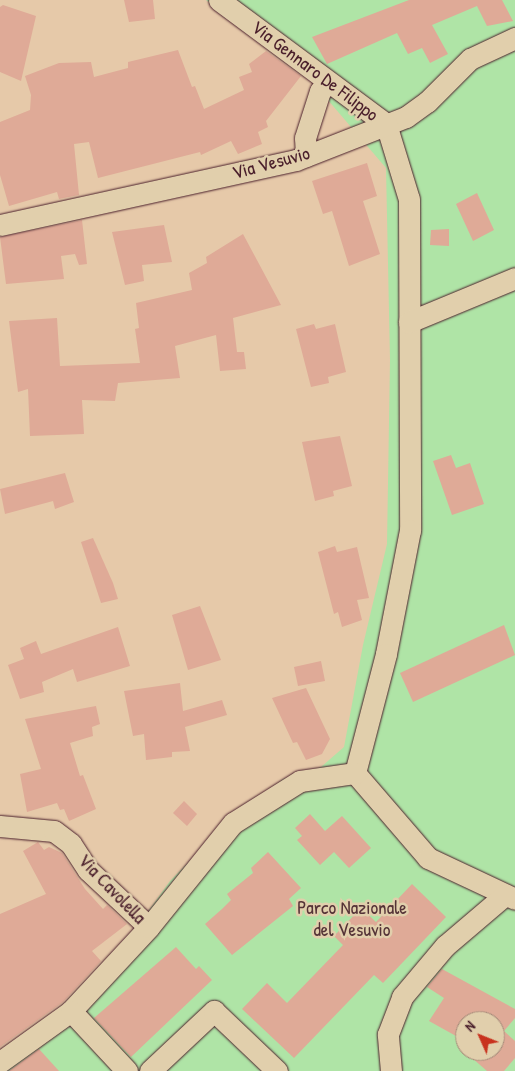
<!DOCTYPE html>
<html>
<head>
<meta charset="utf-8">
<style>
  body { margin:0 }
  #map { position:relative; width:515px; height:1071px; overflow:hidden; background:#e6c9a9; font-family:"Patrick Hand",sans-serif }
  div>[style] { position:absolute }
  .green>* { inset:0; background:#afe4a6 }
  .building>* { inset:0; background:#dfaa97 }
  .roads { filter:drop-shadow(0 0 1px #4a1f2b) drop-shadow(0 0 1px #4a1f2b) }
  .minor>* { height:21px; margin:-10.5px; padding:0 10.5px; transform-origin:10.5px; border-radius:10.5px; background:#e1cfac }
  span { translate:-50% -50%; white-space:nowrap; text-align:center; line-height:1.15; -webkit-text-stroke:5px #e1cfac; paint-order:stroke }
  .street-label { font-size:19px; color:#4a1f2b }
  .park-label { font-size:19px; color:#543337 }
  .north { position:absolute; left:455px; top:1011px; width:50px; height:50px; box-sizing:border-box; background:#e1cfac; border:1px solid #a58978; border-radius:50%; rotate:314deg; font-size:14px; font-weight:700; line-height:20px; text-align:center; color:#4a1f2b }
  .north::after { content:''; display:block; margin:auto; width:18px; height:22px; background:#c8321e; clip-path:polygon(50% 0,100% 100%,50% 72%,0 100%) }
</style>
</head>
<body>
<div id="map">
  <div class="green">
    <i style="clip-path:polygon(evenodd,206px 0,515px 0,515px 1071px,0 1071px,136px 928px,170px 881px,222px 828px,283px 779px,321px 767px,344px 747px,363px 645px,387px 544px,390px 360px,386px 168px,310px 79px,206px 0,465px 1021px,495px 1021px,495px 1051px,465px 1051px,465px 1021px)"></i>
  </div>
  <div class="building">
    <i style="clip-path:polygon(124px 0,153px 0,155px 19px,129px 22px)"></i>
    <i style="clip-path:polygon(409px 0,502px 0,513px 21px,487px 26px,477px 6px,432px 25px,448px 54px,430px 63px,422px 48px,408px 54px,397px 33px,327px 64px,312px 37px)"></i>
    <i style="clip-path:polygon(3px 5px,36px 16px,21px 81px,0 72px,0 7px)"></i>
    <i style="clip-path:polygon(178px 50px,192px 87px,195px 86px,204px 109px,244px 90px,239px 77px,252px 72px,249px 64px,266px 51px,301px 76px,266px 121px,268px 127px,258px 132px,262px 144px,238px 154px,231px 141px,201px 155px,200px 152px,98px 178px,89px 142px,74px 144px,79px 195px,59px 199px,57px 192px,9px 206px,0 175px,0 122px,30px 110px,31px 95px,25px 76px,59px 63px,91px 62px,94px 77px,128px 68px,128px 62px)"></i>
    <i style="clip-path:polygon(367px 163px,377px 196px,363px 201px,380px 254px,349px 266px,332px 211px,323px 214px,312px 181px)"></i>
    <i style="clip-path:polygon(477px 193px,494px 230px,473px 241px,456px 204px)"></i>
    <i style="clip-path:polygon(82px 220px,87px 264px,79px 265px,75px 254px,61px 256px,64px 279px,6px 284px,0 237px)"></i>
    <i style="clip-path:polygon(164px 225px,172px 262px,142px 265px,144px 281px,125px 285px,112px 232px)"></i>
    <i style="clip-path:polygon(449px 229px,449px 246px,430px 245px,431px 230px)"></i>
    <i style="clip-path:polygon(243px 234px,281px 305px,233px 318px,237px 352px,244px 352px,246px 369px,220px 371px,216px 335px,175px 346px,180px 378px,118px 383px,115px 401px,82px 400px,84px 434px,30px 436px,28px 389px,18px 392px,9px 321px,57px 318px,60px 366px,140px 363px,135px 329px,139px 328px,136px 303px,192px 290px,189px 273px,207px 263px,206px 257px)"></i>
    <i style="clip-path:polygon(314px 324px,316px 329px,335px 324px,346px 372px,328px 377px,329px 383px,311px 387px,296px 329px)"></i>
    <i style="clip-path:polygon(340px 436px,352px 486px,333px 491px,334px 496px,315px 501px,302px 442px)"></i>
    <i style="clip-path:polygon(451px 455px,456px 468px,470px 463px,484px 504px,452px 515px,433px 461px)"></i>
    <i style="clip-path:polygon(65px 473px,74px 502px,55px 509px,53px 501px,5px 514px,0 489px)"></i>
    <i style="clip-path:polygon(93px 538px,113px 583px,118px 599px,101px 603px,81px 542px)"></i>
    <i style="clip-path:polygon(335px 546px,337px 552px,357px 547px,369px 598px,357px 600px,362px 620px,342px 627px,338px 612px,334px 614px,318px 552px)"></i>
    <i style="clip-path:polygon(200px 606px,221px 660px,188px 670px,172px 615px)"></i>
    <i style="clip-path:polygon(504px 625px,515px 655px,413px 702px,400px 673px)"></i>
    <i style="clip-path:polygon(118px 627px,130px 666px,77px 682px,73px 669px,42px 682px,44px 692px,20px 699px,8px 665px,24px 659px,20px 648px,36px 641px,41px 654px)"></i>
    <i style="clip-path:polygon(321px 661px,325px 681px,298px 686px,294px 667px)"></i>
    <i style="clip-path:polygon(180px 683px,183px 711px,222px 700px,227px 715px,185px 727px,190px 751px,172px 752px,172px 757px,146px 760px,144px 734px,133px 736px,124px 691px)"></i>
    <i style="clip-path:polygon(306px 688px,330px 739px,322px 754px,306px 760px,297px 742px,293px 743px,272px 698px)"></i>
    <i style="clip-path:polygon(96px 706px,100px 724px,92px 727px,93px 736px,70px 743px,80px 776px,83px 775px,96px 809px,69px 821px,64px 809px,60px 810px,57px 803px,27px 812px,20px 774px,41px 769px,25px 719px)"></i>
    <i style="clip-path:polygon(184px 801px,197px 814px,187px 826px,173px 813px)"></i>
    <i style="clip-path:polygon(310px 814px,325px 831px,342px 816px,371px 848px,349px 868px,334px 852px,320px 865px,297px 840px,302px 836px,295px 828px)"></i>
    <i style="clip-path:polygon(38px 842px,44px 850px,49px 847px,62px 853px,85px 889px,103px 909px,107px 905px,127px 924px,92px 951px,101px 961px,63px 1002px,0 1047px,0 914px,46px 894px,23px 851px)"></i>
    <i style="clip-path:polygon(268px 852px,301px 888px,289px 899px,293px 906px,232px 955px,205px 924px,222px 909px,231px 900px,227px 894px,253px 873px,251px 868px)"></i>
    <i style="clip-path:polygon(412px 884px,446px 917px,383px 983px,374px 975px,294px 1058px,242px 1009px,267px 983px,287px 1003px,343px 945px,334px 936px,361px 908px,376px 922px)"></i>
    <i style="clip-path:polygon(176px 947px,196px 969px,199px 966px,212px 980px,131px 1057px,94px 1018px)"></i>
    <i style="clip-path:polygon(442px 969px,515px 1009px,515px 1018px,504px 1031px,515px 1041px,515px 1058px,504px 1071px,487px 1071px,464px 1051px,495px 1051px,495px 1021px,465px 1021px,465px 1041px,429px 1021px,444px 998px,427px 987px)"></i>
    <i style="clip-path:polygon(39px 1049px,59px 1071px,9px 1071px)"></i>
  </div>
  <div class="roads">
    <div class="minor">
      <i style="left:219px;top:0;width:208px;rotate:36.6deg"></i>
      <i style="left:386px;top:124px;width:78px;rotate:73deg"></i>
      <i style="left:409px;top:199px;width:331px;rotate:89.8deg"></i>
      <i style="left:410px;top:530px;width:126px;rotate:101deg"></i>
      <i style="left:386px;top:654px;width:123px;rotate:104.6deg"></i>
      <i style="left:355px;top:773px;width:112px;rotate:49.3deg"></i>
      <i style="left:428px;top:858px;width:96px;rotate:25.2deg"></i>
      <i style="left:306px;top:156px;width:18px;rotate:-93deg"></i>
      <i style="left:305px;top:138px;width:49px;rotate:-72.3deg"></i>
      <i style="left:320px;top:91px;width:11px;rotate:-45deg"></i>
      <i style="left:0;top:225px;width:303px;rotate:-12.4deg"></i>
      <i style="left:296px;top:160px;width:118px;rotate:-21.4deg"></i>
      <i style="left:406px;top:117px;width:26px;rotate:-36deg"></i>
      <i style="left:427px;top:102px;width:61px;rotate:-45deg"></i>
      <i style="left:470px;top:59px;width:50px;rotate:-25deg"></i>
      <i style="left:409px;top:322px;width:115px;rotate:-22.5deg"></i>
      <i style="left:0;top:826px;width:54px;rotate:5.3deg"></i>
      <i style="left:54px;top:831px;width:21px;rotate:37deg"></i>
      <i style="left:71px;top:844px;width:31px;rotate:57deg"></i>
      <i style="left:88px;top:870px;width:83px;rotate:43.1deg"></i>
      <i style="left:149px;top:927px;width:115px;rotate:132.9deg"></i>
      <i style="left:149px;top:927px;width:134px;rotate:-51.1deg"></i>
      <i style="left:233px;top:823px;width:79px;rotate:-32.1deg"></i>
      <i style="left:300px;top:781px;width:56px;rotate:-8.3deg"></i>
      <i style="left:0;top:1062px;width:87px;rotate:-35.7deg"></i>
      <i style="left:71px;top:1011px;width:82px;rotate:47deg"></i>
      <i style="left:150px;top:1071px;width:88px;rotate:-43.2deg"></i>
      <i style="left:214px;top:1011px;width:87px;rotate:43.6deg"></i>
      <i style="left:391px;top:1071px;width:37px;rotate:-95deg"></i>
      <i style="left:388px;top:1034px;width:40px;rotate:-69deg"></i>
      <i style="left:402px;top:997px;width:67px;rotate:-49.9deg"></i>
      <i style="left:445px;top:946px;width:79px;rotate:-40.4deg"></i>
    </div>
  </div>
  <div class="street-label">
    <span style="left:315px;top:71px;rotate:37deg">Via Gennaro De Filippo</span>
    <span style="left:271px;top:163px;rotate:-15deg">Via Vesuvio</span>
    <span style="left:112px;top:889px;rotate:46deg">Via Cavolella</span>
  </div>
  <div class="park-label">
    <span style="left:352px;top:919px">Parco Nazionale<br>del Vesuvio</span>
  </div>
  <div class="north">N</div>
</div>
</body>
</html>
